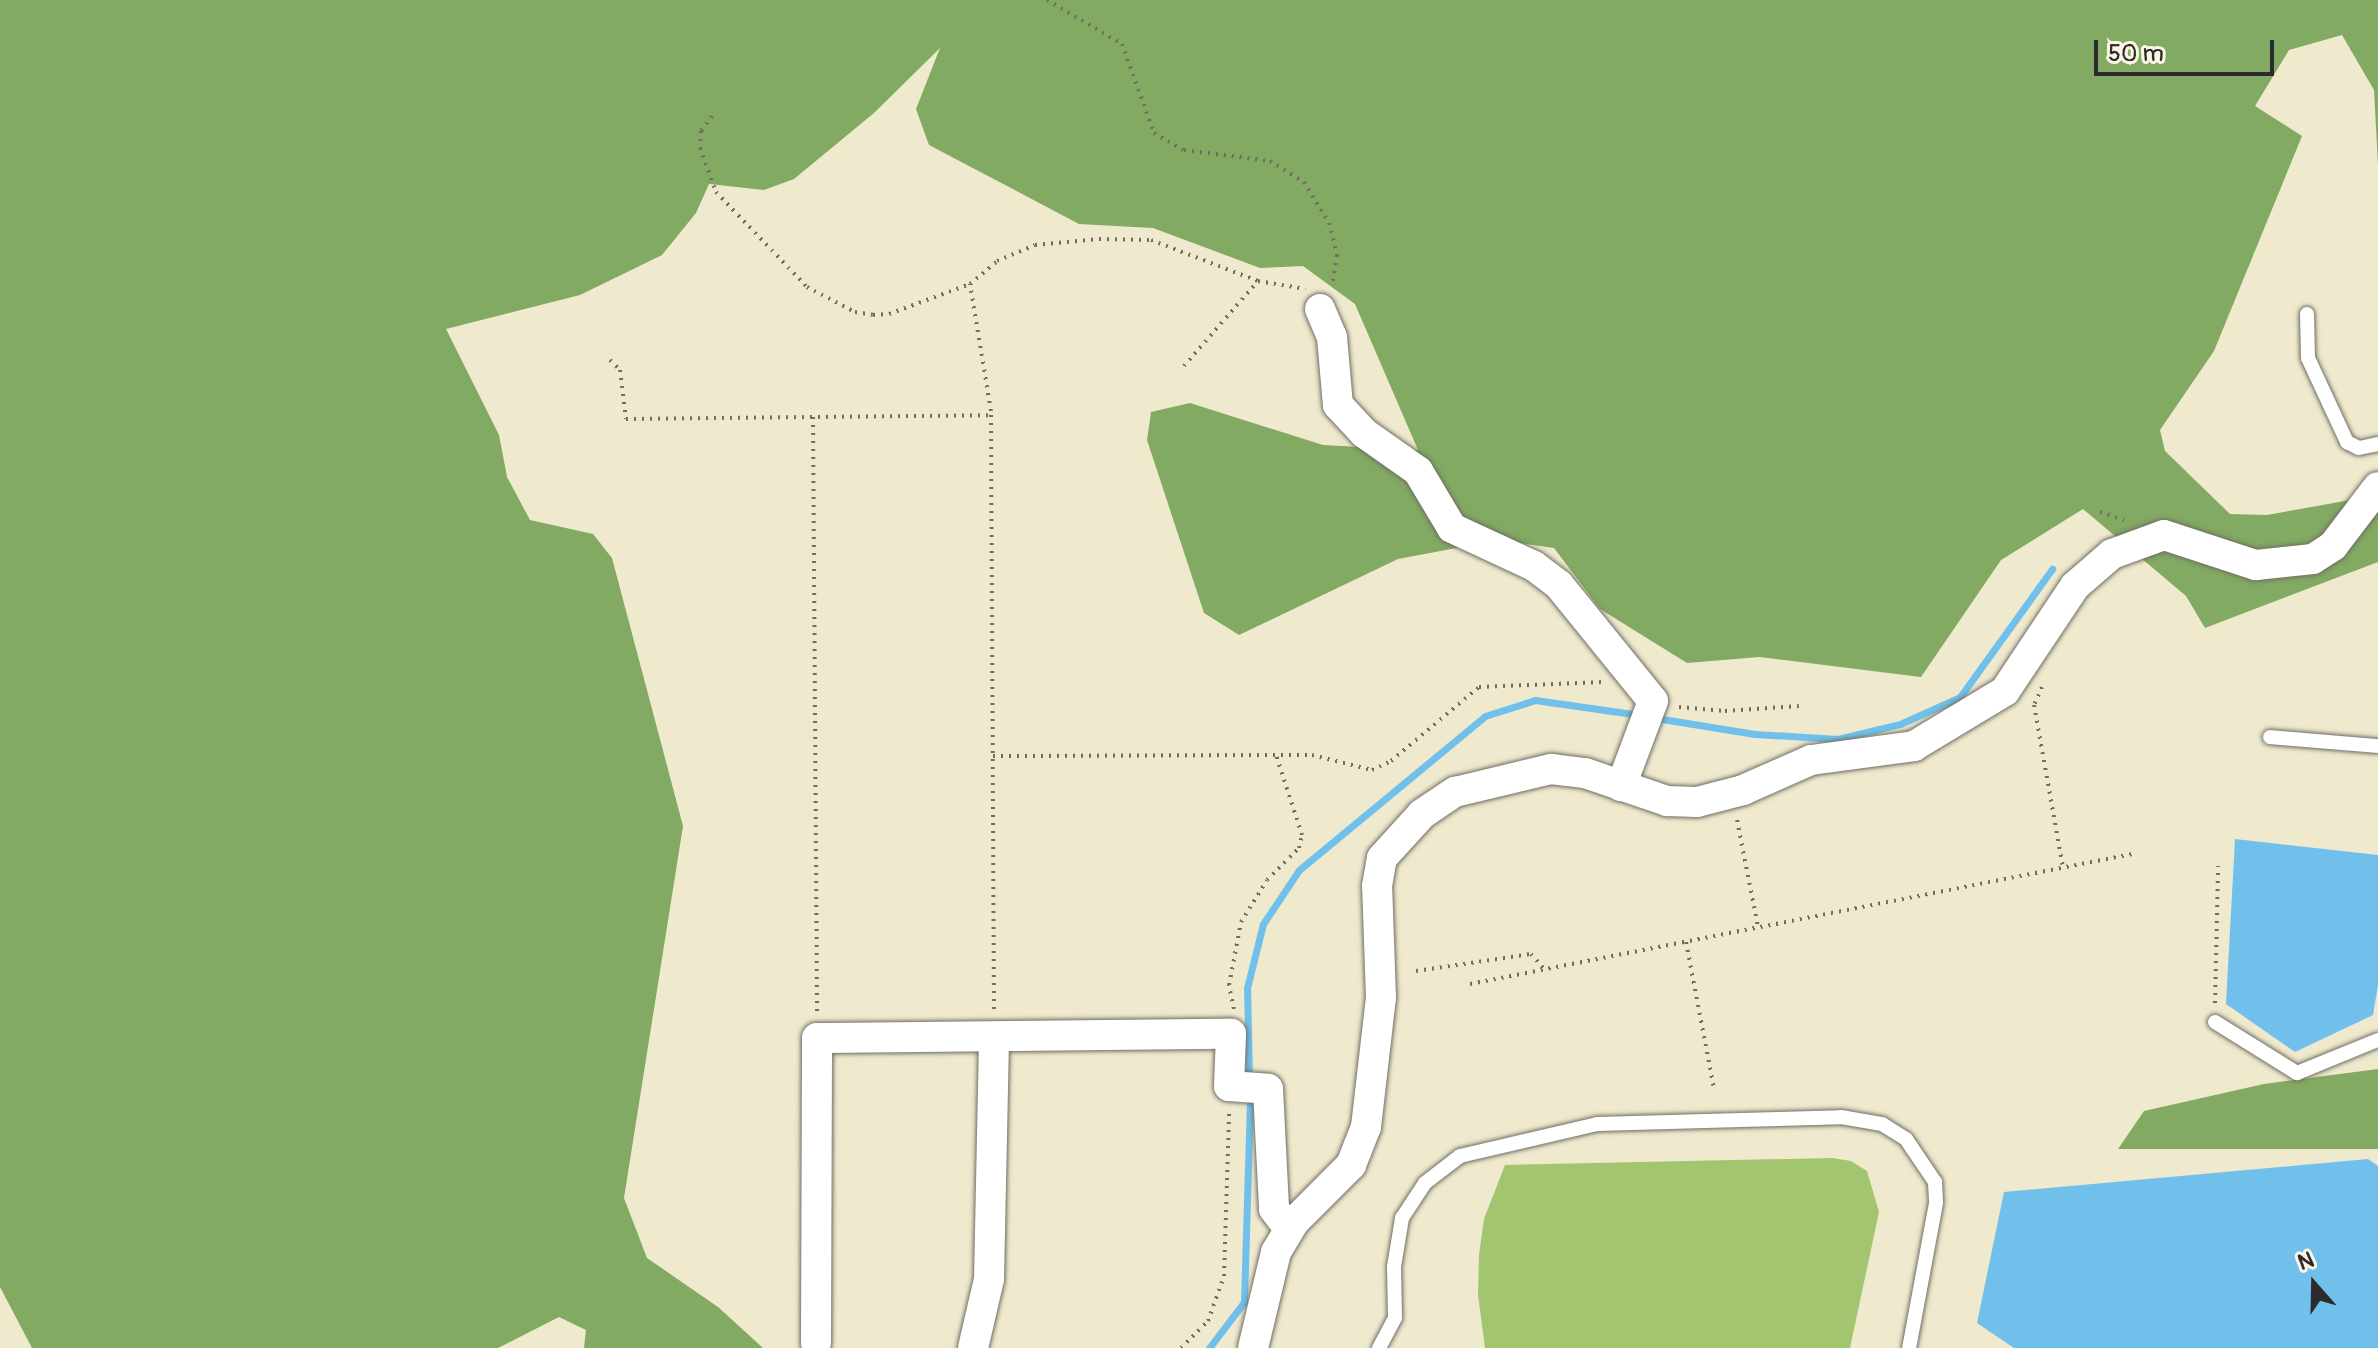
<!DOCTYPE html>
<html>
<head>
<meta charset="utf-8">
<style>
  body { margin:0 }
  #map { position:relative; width:2378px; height:1348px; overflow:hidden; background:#efe9cd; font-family:Pangolin,sans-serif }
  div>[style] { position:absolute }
  .green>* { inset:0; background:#a3c56f }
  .forest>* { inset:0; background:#82aa62 }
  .water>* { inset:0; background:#70c0eb }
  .stream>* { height:7px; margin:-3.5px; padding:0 3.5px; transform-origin:3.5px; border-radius:3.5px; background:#70c0eb }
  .path>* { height:4px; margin-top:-2px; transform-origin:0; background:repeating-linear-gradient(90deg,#706e64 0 2px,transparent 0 8px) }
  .roads { filter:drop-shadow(0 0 2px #706e64) drop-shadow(0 0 2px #706e64) }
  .lane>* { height:14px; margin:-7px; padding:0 7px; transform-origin:7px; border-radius:7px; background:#fff }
  .street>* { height:30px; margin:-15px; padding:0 15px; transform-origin:15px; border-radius:15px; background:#fff }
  span { translate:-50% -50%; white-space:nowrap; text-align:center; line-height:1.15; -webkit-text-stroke:7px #fcf5e5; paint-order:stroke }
  .north { position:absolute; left:2274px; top:1244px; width:80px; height:80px; -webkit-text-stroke:6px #fcf5e5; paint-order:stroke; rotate:340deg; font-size:22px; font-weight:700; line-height:32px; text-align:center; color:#2b2b2b }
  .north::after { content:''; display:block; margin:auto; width:28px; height:36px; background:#2b2b2b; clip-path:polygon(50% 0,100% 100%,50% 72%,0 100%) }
  .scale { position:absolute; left:2094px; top:40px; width:180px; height:36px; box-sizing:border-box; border:4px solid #2b2b2b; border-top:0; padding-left:10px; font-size:24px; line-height:28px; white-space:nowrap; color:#2b2b2b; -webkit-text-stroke:6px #fcf5e5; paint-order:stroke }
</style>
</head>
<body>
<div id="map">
  <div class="green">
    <i style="clip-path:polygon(1832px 1158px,1851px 1161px,1867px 1171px,1879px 1212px,1850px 1348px,1485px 1348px,1478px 1295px,1479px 1255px,1484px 1219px,1505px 1165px)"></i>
  </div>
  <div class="forest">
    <i style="clip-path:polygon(0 0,2378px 0,2378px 165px,2374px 90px,2342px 35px,2289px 50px,2255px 106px,2302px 136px,2214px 351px,2160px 430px,2165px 451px,2230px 514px,2267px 515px,2378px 495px,2378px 562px,2205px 628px,2186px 596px,2083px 509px,2001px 560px,1921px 677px,1759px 657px,1687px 663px,1600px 609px,1554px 548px,1499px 540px,1398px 559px,1239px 635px,1204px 613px,1147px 440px,1151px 412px,1190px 403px,1323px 445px,1418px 450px,1355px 304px,1303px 266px,1260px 268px,1153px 228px,1079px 224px,929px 145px,916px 109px,940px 48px,874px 113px,794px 179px,764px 190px,709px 184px,696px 213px,662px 255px,580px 295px,446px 329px,499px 435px,507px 477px,530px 520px,593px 534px,612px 558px,683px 826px,624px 1198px,647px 1258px,718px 1307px,763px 1348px,584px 1348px,586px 1330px,559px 1317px,498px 1348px,32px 1348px,0 1287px)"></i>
    <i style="clip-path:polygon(2378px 1069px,2378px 1149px,2118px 1149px,2144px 1111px,2264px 1084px)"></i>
  </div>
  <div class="water">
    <i style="clip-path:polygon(2235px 839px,2378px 855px,2378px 985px,2373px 1015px,2295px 1052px,2226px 1004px)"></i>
    <i style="clip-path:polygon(2368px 1159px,2378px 1166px,2378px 1348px,2014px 1348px,1977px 1323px,2004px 1192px)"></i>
  </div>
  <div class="stream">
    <i style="left:1656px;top:718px;width:100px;rotate:9.2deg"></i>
    <i style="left:1755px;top:734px;width:83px;rotate:3.4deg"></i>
    <i style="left:1838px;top:739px;width:64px;rotate:-13.6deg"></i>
    <i style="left:1900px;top:724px;width:66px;rotate:-24.2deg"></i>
    <i style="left:1960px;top:697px;width:158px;rotate:-54.3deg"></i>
    <i style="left:1249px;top:1080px;width:92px;rotate:-91.2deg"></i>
    <i style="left:1247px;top:988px;width:66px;rotate:-76deg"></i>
    <i style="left:1263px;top:924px;width:65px;rotate:-56.3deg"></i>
    <i style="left:1299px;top:870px;width:241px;rotate:-39.6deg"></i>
    <i style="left:1485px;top:716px;width:52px;rotate:-17.7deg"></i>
    <i style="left:1535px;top:700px;width:106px;rotate:8.1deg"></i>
    <i style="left:1209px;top:1348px;width:58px;rotate:-52.7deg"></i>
    <i style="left:1244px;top:1302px;width:206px;rotate:-88.3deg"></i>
  </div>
  <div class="path">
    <i style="left:1047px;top:0;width:87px;rotate:30.4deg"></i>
    <i style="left:1122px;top:44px;width:95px;rotate:70.2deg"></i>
    <i style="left:1154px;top:133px;width:34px;rotate:30deg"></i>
    <i style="left:1184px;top:150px;width:87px;rotate:7.3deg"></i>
    <i style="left:1270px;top:161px;width:40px;rotate:32deg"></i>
    <i style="left:1304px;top:182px;width:48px;rotate:58.6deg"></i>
    <i style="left:1329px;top:223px;width:33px;rotate:76deg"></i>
    <i style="left:1337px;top:255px;width:30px;rotate:99deg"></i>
    <i style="left:712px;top:116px;width:19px;rotate:126deg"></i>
    <i style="left:701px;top:131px;width:17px;rotate:93deg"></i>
    <i style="left:700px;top:148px;width:47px;rotate:70deg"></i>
    <i style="left:716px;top:192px;width:132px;rotate:46.2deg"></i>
    <i style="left:807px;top:287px;width:54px;rotate:27.5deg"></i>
    <i style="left:855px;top:312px;width:18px;rotate:9deg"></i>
    <i style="left:873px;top:315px;width:16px;rotate:-4deg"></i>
    <i style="left:889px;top:314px;width:86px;rotate:-20.3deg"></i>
    <i style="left:610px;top:360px;width:14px;rotate:45deg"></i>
    <i style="left:620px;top:370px;width:49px;rotate:83deg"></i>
    <i style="left:626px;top:419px;width:366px;rotate:-0.6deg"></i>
    <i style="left:1184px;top:366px;width:113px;rotate:-49deg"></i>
    <i style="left:813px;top:417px;width:594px;rotate:89.61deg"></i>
    <i style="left:2100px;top:512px;width:25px;rotate:18deg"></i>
    <i style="left:2042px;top:687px;width:20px;rotate:114deg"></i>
    <i style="left:2034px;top:705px;width:165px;rotate:79.9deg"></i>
    <i style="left:1679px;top:707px;width:46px;rotate:5deg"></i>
    <i style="left:1725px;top:711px;width:74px;rotate:-3.9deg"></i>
    <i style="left:993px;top:756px;width:319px;rotate:-0.2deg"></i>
    <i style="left:1312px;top:755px;width:62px;rotate:14deg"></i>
    <i style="left:1372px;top:770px;width:21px;rotate:-25deg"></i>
    <i style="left:1391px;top:761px;width:115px;rotate:-40.1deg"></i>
    <i style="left:1479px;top:687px;width:124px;rotate:-2.3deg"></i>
    <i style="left:1737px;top:820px;width:109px;rotate:78.9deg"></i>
    <i style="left:1686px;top:942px;width:150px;rotate:79.2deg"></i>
    <i style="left:1416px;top:971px;width:116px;rotate:-8.4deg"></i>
    <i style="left:1531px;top:954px;width:20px;rotate:49deg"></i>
    <i style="left:1470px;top:984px;width:675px;rotate:-11.11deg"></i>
    <i style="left:2215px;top:1003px;width:137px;rotate:-88.7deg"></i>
    <i style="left:994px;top:1009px;width:598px;rotate:-90.29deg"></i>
    <i style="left:991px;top:411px;width:129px;rotate:-99.4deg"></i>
    <i style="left:970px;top:284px;width:35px;rotate:-40deg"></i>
    <i style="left:997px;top:261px;width:41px;rotate:-22.8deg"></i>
    <i style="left:1035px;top:245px;width:64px;rotate:-5.4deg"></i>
    <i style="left:1099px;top:239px;width:52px;rotate:1.1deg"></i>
    <i style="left:1151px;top:240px;width:115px;rotate:21deg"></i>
    <i style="left:1258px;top:281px;width:48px;rotate:9.7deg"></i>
    <i style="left:1234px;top:1009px;width:25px;rotate:-102deg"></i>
    <i style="left:1229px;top:985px;width:64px;rotate:-79.2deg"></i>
    <i style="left:1241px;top:922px;width:49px;rotate:-58.2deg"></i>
    <i style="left:1267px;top:880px;width:45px;rotate:-45deg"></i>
    <i style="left:1299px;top:848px;width:13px;rotate:-77deg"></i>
    <i style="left:1302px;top:835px;width:84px;rotate:-108deg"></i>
    <i style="left:1181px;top:1348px;width:38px;rotate:-45deg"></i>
    <i style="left:1208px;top:1321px;width:48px;rotate:-70.4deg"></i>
    <i style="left:1224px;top:1276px;width:163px;rotate:-88.2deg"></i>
  </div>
  <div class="roads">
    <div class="lane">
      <i style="left:2307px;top:314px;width:44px;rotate:88.7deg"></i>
      <i style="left:2308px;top:358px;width:93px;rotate:65.1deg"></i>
      <i style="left:2347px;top:442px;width:13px;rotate:27deg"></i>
      <i style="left:2359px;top:448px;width:19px;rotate:-12deg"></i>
      <i style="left:2270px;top:737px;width:108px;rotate:4.8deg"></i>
      <i style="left:2215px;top:1022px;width:97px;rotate:31.9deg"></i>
      <i style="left:2297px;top:1073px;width:87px;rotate:-22.2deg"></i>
      <i style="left:1379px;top:1348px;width:34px;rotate:-62deg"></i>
      <i style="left:1395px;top:1318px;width:51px;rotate:-91.1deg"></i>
      <i style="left:1394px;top:1267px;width:50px;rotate:-80.7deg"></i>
      <i style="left:1402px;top:1218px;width:42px;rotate:-56.7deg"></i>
      <i style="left:1425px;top:1183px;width:44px;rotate:-37.6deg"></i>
      <i style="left:1460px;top:1156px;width:141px;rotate:-13.1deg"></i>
      <i style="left:1597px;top:1124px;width:244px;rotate:-1.6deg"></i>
      <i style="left:1841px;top:1117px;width:42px;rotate:9.7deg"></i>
      <i style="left:1882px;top:1124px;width:28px;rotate:32deg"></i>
      <i style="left:1906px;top:1139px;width:52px;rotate:56deg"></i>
      <i style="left:1935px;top:1182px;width:21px;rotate:87deg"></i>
      <i style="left:1936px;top:1203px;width:147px;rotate:100.5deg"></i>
    </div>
    <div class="street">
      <i style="left:1320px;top:309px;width:30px;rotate:67deg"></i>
      <i style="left:1332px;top:337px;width:68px;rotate:85deg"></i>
      <i style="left:1338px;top:405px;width:38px;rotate:47deg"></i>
      <i style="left:1364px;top:433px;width:66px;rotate:35.1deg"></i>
      <i style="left:1418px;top:471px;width:66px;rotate:59.2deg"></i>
      <i style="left:1452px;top:528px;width:90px;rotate:24.9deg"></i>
      <i style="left:1534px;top:566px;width:31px;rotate:37deg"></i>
      <i style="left:1559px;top:585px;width:149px;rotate:51deg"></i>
      <i style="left:1653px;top:701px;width:91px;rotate:110.6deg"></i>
      <i style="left:816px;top:1343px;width:305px;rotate:-89.8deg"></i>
      <i style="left:817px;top:1038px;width:414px;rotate:-0.6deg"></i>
      <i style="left:1231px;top:1034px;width:52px;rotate:92.2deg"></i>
      <i style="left:1229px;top:1086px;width:39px;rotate:4deg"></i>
      <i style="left:1268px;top:1089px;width:120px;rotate:87.1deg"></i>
      <i style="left:1274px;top:1209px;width:25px;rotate:53deg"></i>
      <i style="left:973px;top:1348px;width:71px;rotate:-76.9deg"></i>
      <i style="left:989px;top:1279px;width:240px;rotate:-88.8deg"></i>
      <i style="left:1253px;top:1348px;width:99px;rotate:-76.5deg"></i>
      <i style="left:1276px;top:1252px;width:35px;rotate:-59deg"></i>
      <i style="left:1294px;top:1222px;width:81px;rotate:-45deg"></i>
      <i style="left:1351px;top:1165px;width:41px;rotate:-68.5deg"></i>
      <i style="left:1366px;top:1127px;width:130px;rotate:-83.4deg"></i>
      <i style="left:1381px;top:998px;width:112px;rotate:-92deg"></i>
      <i style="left:1377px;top:886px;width:28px;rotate:-80deg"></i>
      <i style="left:1382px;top:858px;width:59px;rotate:-47.7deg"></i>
      <i style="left:1422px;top:814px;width:40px;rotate:-34deg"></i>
      <i style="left:1455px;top:792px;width:99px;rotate:-13.5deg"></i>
      <i style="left:1551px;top:769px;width:34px;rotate:7deg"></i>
      <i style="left:1585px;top:773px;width:87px;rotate:18.9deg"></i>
      <i style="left:1667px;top:801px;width:30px;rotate:2deg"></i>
      <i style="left:1697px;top:802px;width:48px;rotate:-14.6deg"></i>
      <i style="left:1743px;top:790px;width:74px;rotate:-23.8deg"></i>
      <i style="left:1811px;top:760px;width:104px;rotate:-7.7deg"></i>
      <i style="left:1914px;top:746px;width:106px;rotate:-31.1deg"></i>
      <i style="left:2005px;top:691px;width:126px;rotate:-56.3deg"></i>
      <i style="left:2075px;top:586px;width:49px;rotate:-40.9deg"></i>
      <i style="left:2112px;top:554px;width:55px;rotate:-20.1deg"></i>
      <i style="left:2164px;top:535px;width:97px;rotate:18.1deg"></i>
      <i style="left:2256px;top:565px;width:57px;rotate:-6deg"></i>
      <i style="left:2313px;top:559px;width:24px;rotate:-33deg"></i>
      <i style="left:2333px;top:546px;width:74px;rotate:-52.7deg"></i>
    </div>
  </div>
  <div class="north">N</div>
  <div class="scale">50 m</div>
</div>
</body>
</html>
